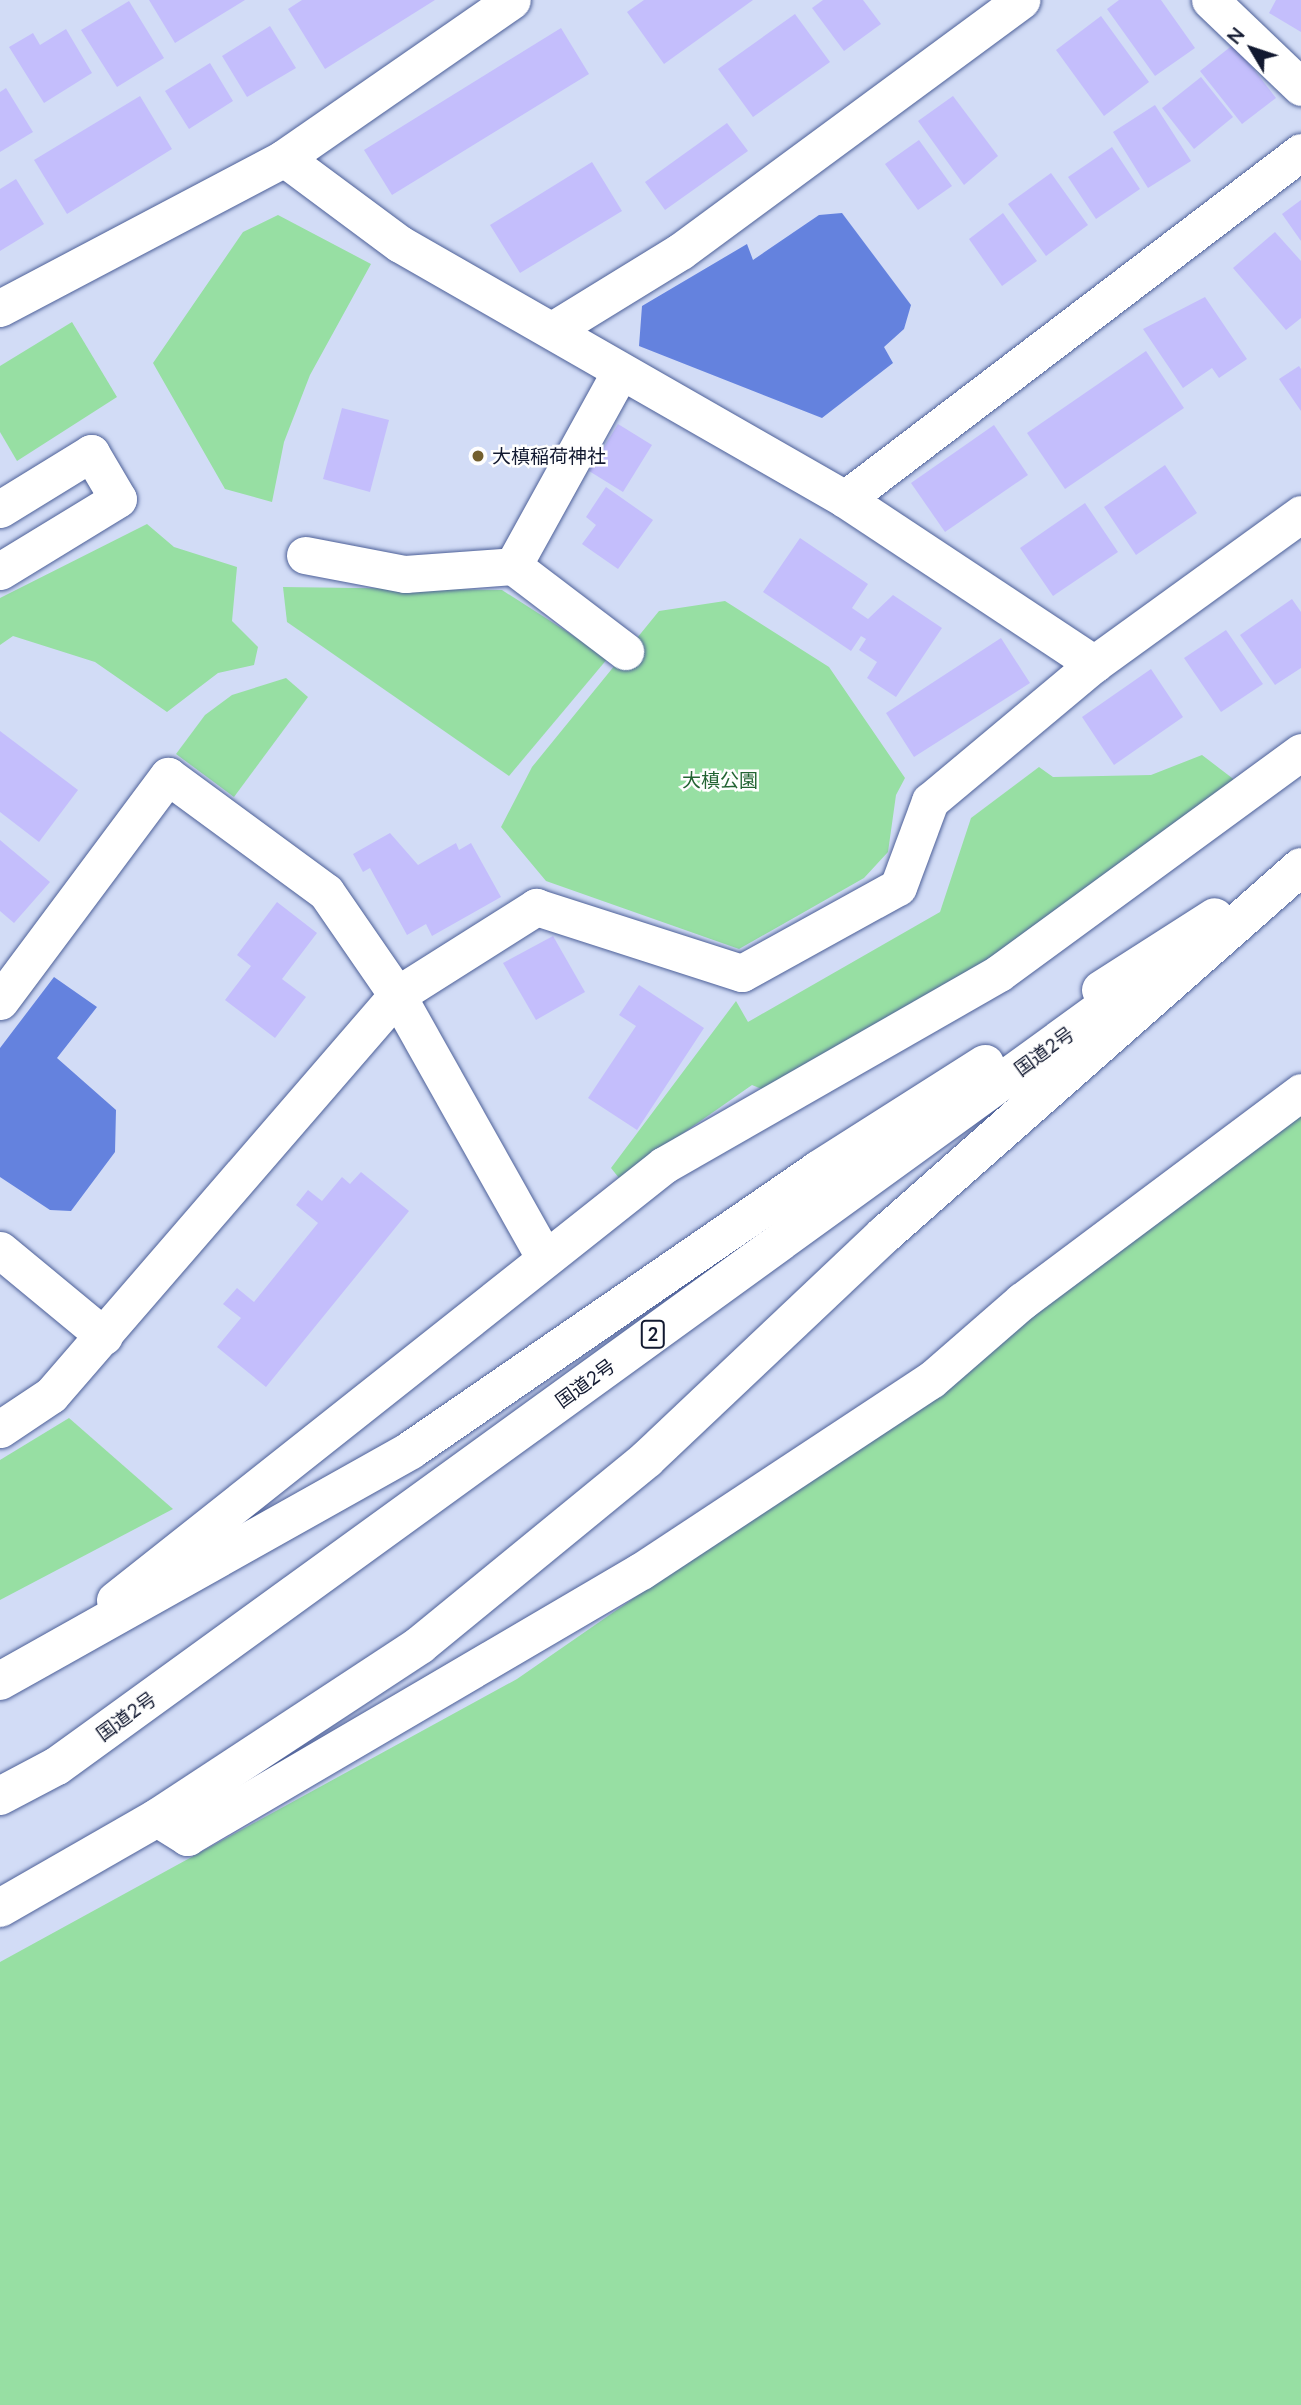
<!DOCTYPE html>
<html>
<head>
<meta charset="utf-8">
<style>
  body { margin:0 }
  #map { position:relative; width:1301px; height:2405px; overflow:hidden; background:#d2dcf6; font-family:Lato,"Noto Sans JP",sans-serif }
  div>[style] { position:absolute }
  .green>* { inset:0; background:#97dfa3 }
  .water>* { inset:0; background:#6482de }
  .building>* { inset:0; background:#c4befc }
  .roads { filter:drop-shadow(0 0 2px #4d6098) drop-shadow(0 0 2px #4d6098) }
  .minor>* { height:37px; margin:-18.5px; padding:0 18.5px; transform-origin:18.5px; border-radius:18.5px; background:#fff }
  .trunk>* { height:38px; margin:-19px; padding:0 19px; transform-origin:19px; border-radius:19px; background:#fff }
  .dots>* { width:19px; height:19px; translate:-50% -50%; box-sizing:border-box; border:4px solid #fefefe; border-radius:50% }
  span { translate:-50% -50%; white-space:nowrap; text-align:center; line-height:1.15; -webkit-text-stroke:5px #fefefe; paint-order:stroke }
  .shield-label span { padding:2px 5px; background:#fefefe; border:2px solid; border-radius:5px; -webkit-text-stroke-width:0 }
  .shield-label { font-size:18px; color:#121930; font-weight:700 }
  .poi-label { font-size:19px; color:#121930 }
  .left { translate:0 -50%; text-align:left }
  .park-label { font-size:19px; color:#236433 }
  .street-label { font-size:19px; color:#121930 }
  .north { position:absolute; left:1217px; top:14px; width:70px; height:70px; -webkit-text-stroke:5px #fefefe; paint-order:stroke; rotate:309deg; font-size:19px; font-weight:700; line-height:28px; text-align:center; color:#121930 }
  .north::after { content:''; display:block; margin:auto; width:24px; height:32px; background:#121930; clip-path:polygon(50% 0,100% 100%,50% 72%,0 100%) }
</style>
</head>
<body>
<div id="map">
  <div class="green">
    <i style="clip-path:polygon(278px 215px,371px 264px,310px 375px,284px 442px,272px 502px,225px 489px,153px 363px,243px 232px)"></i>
    <i style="clip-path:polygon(72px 322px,117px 397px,17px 461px,0 432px,0 366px)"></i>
    <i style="clip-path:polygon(147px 524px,174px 547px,237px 567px,232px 621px,258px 647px,254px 665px,218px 673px,167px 712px,95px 662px,13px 636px,0 645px,0 598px)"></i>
    <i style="clip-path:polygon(283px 587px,502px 590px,608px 658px,509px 776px,287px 622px)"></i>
    <i style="clip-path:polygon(725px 601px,829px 667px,905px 778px,896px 795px,888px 852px,864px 878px,739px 949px,546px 881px,501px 827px,532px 767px,659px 611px)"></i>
    <i style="clip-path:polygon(286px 678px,308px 697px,234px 797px,176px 754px,205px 715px,232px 695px)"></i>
    <i style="clip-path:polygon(1202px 755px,1236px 781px,1102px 892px,776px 1095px,752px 1085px,619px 1178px,611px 1168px,736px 1001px,748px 1022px,940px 912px,971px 818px,1039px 767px,1053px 777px,1151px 775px)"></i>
    <i style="clip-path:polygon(1301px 1109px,1301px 2405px,0 2405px,0 1962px,517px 1679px,777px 1499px)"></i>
    <i style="clip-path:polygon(69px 1418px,173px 1509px,0 1600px,0 1460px)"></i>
  </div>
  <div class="water">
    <i style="clip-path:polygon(842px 213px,911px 305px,904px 329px,884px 347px,893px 363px,822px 418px,639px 346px,642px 306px,747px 244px,753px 260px,819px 215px)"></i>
    <i style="clip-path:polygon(54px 977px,97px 1007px,57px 1058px,116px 1110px,115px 1152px,71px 1211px,50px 1210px,0 1177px,0 1048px)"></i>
  </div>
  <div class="building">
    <i style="clip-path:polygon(149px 0,245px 0,175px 43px)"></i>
    <i style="clip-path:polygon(302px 0,435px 0,325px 69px,288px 9px)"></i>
    <i style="clip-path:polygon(644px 0,753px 0,664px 64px,627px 12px)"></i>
    <i style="clip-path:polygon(823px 0,863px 0,881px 24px,844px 51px,812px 8px)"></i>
    <i style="clip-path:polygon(1119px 0,1161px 0,1195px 48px,1155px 76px,1107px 9px)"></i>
    <i style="clip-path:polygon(1276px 0,1301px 0,1301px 32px,1269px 13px)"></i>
    <i style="clip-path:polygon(129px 1px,164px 58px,117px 87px,81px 30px)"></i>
    <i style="clip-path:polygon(795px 14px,830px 62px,753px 117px,718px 69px)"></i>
    <i style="clip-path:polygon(1101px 16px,1149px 82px,1104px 116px,1056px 50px)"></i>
    <i style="clip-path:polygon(270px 26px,296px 68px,247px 97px,222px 56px)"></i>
    <i style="clip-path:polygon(561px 28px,589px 74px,392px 195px,364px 150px)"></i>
    <i style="clip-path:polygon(66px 29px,92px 73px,44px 103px,9px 47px,33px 33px,40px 45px)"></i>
    <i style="clip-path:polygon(1234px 44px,1276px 98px,1242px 124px,1200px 71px)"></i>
    <i style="clip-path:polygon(210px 63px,233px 101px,189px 129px,165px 91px)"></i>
    <i style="clip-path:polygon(1201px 77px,1233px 117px,1194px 149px,1162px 108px)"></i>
    <i style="clip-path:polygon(6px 88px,33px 132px,0 152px,0 92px)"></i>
    <i style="clip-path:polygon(140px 96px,172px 149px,67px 214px,34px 160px)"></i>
    <i style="clip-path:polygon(953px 96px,998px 156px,964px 185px,918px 121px)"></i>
    <i style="clip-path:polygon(1155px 105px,1191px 161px,1148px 188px,1113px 132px)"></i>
    <i style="clip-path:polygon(727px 123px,748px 151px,665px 210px,645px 182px)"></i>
    <i style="clip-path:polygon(919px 140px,952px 186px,918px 210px,885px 164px)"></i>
    <i style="clip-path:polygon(1112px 147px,1140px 189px,1096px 219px,1068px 177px)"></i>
    <i style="clip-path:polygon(592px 162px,622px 211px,520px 273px,490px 225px)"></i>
    <i style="clip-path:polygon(1051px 173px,1088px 225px,1046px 256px,1008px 204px)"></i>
    <i style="clip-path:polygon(16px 179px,44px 224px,0 251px,0 189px)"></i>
    <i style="clip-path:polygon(1301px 200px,1301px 241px,1282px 214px)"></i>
    <i style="clip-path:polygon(1003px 213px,1037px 261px,1002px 286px,969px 239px)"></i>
    <i style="clip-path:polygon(1275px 232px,1301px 261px,1301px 318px,1286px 330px,1233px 268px)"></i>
    <i style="clip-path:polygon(1205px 297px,1247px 359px,1219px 378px,1212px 368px,1183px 388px,1143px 329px)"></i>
    <i style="clip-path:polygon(1146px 351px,1184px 408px,1065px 489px,1027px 433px)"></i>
    <i style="clip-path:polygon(1299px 366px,1301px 369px,1301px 411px,1279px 379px)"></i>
    <i style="clip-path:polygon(342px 408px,389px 420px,370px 492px,323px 479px)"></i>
    <i style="clip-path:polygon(618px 424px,652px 445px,623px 492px,589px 471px)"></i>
    <i style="clip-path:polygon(994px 425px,1028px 475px,945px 532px,911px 483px)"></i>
    <i style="clip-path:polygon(1165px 465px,1197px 513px,1136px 555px,1104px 507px)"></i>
    <i style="clip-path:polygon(606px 487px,653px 520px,618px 569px,582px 544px,596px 525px,586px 517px)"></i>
    <i style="clip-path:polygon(1085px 503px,1118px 552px,1053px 596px,1020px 548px)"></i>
    <i style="clip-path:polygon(800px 538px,868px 584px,852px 608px,868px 619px,893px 595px,942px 628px,896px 697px,867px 678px,877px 662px,859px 650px,866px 639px,861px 636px,851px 651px,763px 592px)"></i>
    <i style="clip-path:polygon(1292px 599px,1301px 612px,1301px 668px,1275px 685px,1240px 635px)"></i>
    <i style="clip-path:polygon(1226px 630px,1263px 684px,1221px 712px,1184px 658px)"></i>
    <i style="clip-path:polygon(1001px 638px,1030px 683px,914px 757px,886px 713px)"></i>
    <i style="clip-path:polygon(1151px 669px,1183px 717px,1114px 765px,1082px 717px)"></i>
    <i style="clip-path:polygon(0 731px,78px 790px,39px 842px,0 812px)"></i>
    <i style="clip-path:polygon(390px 833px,418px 865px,456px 843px,459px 850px,471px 843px,501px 897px,432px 936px,426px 924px,407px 935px,370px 868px,363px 872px,353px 854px)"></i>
    <i style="clip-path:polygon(0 840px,50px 882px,14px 923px,0 911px)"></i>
    <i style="clip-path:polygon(277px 902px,317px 933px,282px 979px,306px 997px,275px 1038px,225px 1000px,251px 966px,237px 955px)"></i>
    <i style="clip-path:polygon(553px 936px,585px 992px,536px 1020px,503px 963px)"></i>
    <i style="clip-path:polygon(639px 985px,704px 1028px,637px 1130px,588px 1098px,636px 1026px,619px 1015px)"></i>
    <i style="clip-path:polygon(361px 1172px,409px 1211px,266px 1387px,217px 1347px,241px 1318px,223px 1304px,237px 1288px,254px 1302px,318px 1223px,296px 1205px,308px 1190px,322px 1201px,342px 1177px,350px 1184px)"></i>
  </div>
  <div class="roads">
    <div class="minor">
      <i style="left:1210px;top:0;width:126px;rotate:43.7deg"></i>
      <i style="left:284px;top:158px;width:144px;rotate:36.6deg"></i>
      <i style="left:400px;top:244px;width:513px;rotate:29.81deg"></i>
      <i style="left:845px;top:499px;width:299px;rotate:33.5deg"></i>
      <i style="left:0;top:308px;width:321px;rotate:-27.8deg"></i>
      <i style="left:284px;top:158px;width:277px;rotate:-34.7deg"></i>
      <i style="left:554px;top:329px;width:149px;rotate:-31.6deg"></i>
      <i style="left:681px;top:251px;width:423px;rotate:-36.4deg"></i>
      <i style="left:620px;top:372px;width:222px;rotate:118.9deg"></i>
      <i style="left:513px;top:566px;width:141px;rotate:37.2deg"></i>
      <i style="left:845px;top:499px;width:573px;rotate:-37.27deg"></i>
      <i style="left:0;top:509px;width:107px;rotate:-31.6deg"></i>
      <i style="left:91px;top:453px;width:53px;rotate:59.6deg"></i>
      <i style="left:118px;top:499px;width:138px;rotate:148.6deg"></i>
      <i style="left:305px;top:555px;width:102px;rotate:10.8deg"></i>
      <i style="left:405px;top:574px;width:108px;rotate:-4.2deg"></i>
      <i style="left:0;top:1001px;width:281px;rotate:-53.3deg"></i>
      <i style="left:168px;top:776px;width:196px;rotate:36.3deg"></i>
      <i style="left:326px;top:892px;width:125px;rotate:55.4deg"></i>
      <i style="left:397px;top:995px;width:298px;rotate:60.7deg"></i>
      <i style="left:0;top:1250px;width:135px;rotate:39.6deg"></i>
      <i style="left:0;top:1429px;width:61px;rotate:-33.7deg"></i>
      <i style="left:51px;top:1395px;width:529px;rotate:-49.14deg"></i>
      <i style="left:397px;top:995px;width:165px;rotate:-32.3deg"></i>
      <i style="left:536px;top:907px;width:216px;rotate:17.8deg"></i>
      <i style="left:742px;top:973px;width:178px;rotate:-28.9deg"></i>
      <i style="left:898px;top:887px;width:92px;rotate:-69.6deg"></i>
      <i style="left:930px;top:801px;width:214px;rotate:-39.9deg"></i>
      <i style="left:1094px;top:664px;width:256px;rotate:-35.9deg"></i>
      <i style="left:115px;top:1600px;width:700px;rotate:-38.39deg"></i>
      <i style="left:664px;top:1165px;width:386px;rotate:-29.8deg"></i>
      <i style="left:999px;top:973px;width:374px;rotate:-36.2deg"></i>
      <i style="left:157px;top:1818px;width:36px;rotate:32deg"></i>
      <i style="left:187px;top:1837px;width:526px;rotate:-30.37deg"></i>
      <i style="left:641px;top:1571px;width:347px;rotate:-33.4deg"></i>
      <i style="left:931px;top:1380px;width:121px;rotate:-41deg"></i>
      <i style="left:1022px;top:1301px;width:349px;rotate:-36.8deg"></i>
    </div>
    <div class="trunk">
      <i style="left:1101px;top:990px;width:135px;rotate:-32.6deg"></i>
      <i style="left:0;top:1681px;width:471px;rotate:-29.3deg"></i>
      <i style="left:411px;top:1450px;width:494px;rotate:-34.5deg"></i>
      <i style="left:818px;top:1170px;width:198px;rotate:-32.4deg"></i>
      <i style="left:0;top:1796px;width:64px;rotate:-27.8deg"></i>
      <i style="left:57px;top:1766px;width:1328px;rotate:-35.93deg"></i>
      <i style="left:0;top:1908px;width:181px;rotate:-29.8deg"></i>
      <i style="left:157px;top:1818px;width:315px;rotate:-33.3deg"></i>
      <i style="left:420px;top:1645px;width:293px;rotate:-39.3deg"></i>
      <i style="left:647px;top:1459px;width:326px;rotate:-43.4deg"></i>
      <i style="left:884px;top:1235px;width:556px;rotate:-41.43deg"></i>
    </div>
  </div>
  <div class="dots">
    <i style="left:478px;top:456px;background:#735f2e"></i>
  </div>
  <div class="shield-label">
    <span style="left:653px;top:1334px">2</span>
  </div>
  <div class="poi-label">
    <span class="left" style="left:492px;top:456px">大槙稲荷神社</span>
  </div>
  <div class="park-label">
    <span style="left:720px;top:780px">大槙公園</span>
  </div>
  <div class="street-label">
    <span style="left:1044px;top:1051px;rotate:-36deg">国道2号</span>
    <span style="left:585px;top:1383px;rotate:-36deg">国道2号</span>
    <span style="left:126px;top:1716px;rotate:-36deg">国道2号</span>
  </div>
  <div class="north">N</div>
</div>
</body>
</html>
